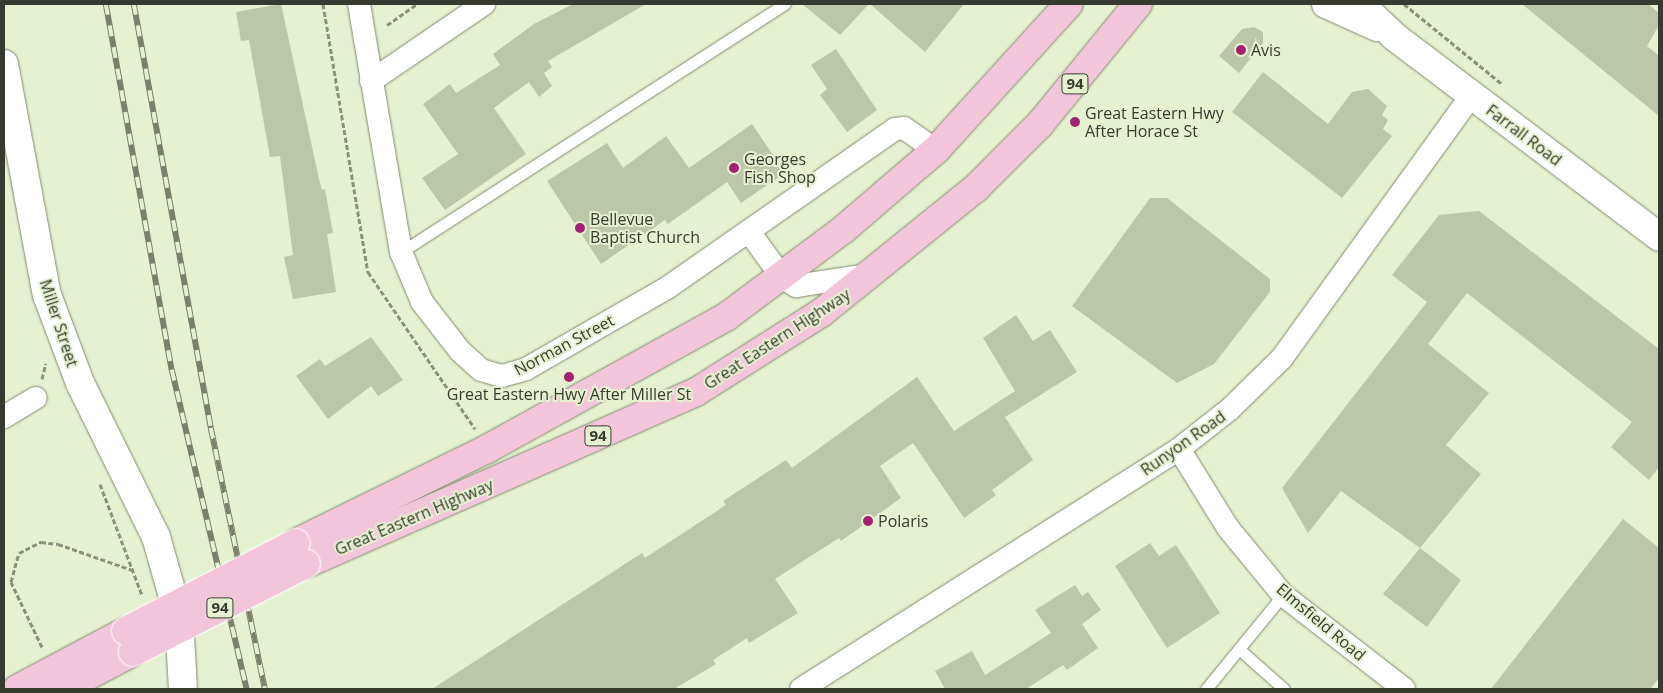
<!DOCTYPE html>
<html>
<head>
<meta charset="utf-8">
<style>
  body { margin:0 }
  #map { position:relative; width:1663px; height:693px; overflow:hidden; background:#e6f1d1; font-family:"Open Sans",sans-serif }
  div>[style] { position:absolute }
  .building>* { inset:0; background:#bcc6a8 }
  .path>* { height:3px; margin-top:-1.5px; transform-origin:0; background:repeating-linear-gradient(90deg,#8a917b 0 5px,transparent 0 7.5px) }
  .roads { filter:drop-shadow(0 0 1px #818a6e) drop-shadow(0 0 1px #818a6e) }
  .lane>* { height:11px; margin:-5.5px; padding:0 5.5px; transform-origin:5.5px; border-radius:5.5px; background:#fff }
  .street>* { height:22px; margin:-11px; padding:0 11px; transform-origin:11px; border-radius:11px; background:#fff }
  .secondary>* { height:28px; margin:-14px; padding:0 14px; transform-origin:14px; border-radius:14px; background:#fff }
  .highway>* { height:28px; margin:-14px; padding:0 14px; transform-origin:14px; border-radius:14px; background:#f3c5da }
  .rail>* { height:5.5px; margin-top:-2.75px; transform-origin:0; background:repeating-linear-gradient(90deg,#e6f1d1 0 11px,#79806c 0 22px); box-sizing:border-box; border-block:1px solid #79806c }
  .bridges { filter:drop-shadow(0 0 1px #fff) drop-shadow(0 0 1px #fff) }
  .highway-bridge>* { height:28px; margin:-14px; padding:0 14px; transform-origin:14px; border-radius:14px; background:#f3c5da }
  .dots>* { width:14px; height:14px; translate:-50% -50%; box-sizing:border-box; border:2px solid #e6f1d1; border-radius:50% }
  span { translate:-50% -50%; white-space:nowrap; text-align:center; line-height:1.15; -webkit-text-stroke:4px #e6f1d1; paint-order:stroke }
  .shield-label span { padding:1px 4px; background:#e6f1d1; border:1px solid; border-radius:4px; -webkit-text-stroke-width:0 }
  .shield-label { font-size:15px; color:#373b2f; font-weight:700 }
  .poi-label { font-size:16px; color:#373b2f }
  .left { translate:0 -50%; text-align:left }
  .street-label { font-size:16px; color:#373b2f }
  .frame { position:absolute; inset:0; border:5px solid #373b2f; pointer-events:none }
</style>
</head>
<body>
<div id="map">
  <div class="building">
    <i style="clip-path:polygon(281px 4px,319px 179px,322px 190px,325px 189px,333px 233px,327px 234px,336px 292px,293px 299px,284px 257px,293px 255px,280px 156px,270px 157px,249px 40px,241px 41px,236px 12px)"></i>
    <i style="clip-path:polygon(573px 4px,646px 4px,548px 61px,552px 67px,544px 73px,552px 86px,539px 97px,529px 82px,494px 108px,526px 154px,445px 210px,422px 178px,458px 154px,423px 104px,450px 84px,456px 93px,500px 65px,493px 54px,534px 24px)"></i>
    <i style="clip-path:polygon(802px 4px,869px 4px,840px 35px)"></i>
    <i style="clip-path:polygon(870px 4px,964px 4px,925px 52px)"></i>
    <i style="clip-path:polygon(1522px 4px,1648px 4px,1659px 13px,1659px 25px,1647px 46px,1659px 56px,1659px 116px)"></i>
    <i style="clip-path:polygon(1254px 27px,1263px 32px,1263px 43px,1239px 73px,1219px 56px,1242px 29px)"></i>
    <i style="clip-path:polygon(836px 49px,877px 110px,847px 132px,820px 95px,827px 89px,811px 65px)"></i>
    <i style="clip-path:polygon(1263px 72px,1328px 124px,1352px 92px,1368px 89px,1387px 106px,1382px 115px,1388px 120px,1383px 129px,1392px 136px,1342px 198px,1232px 112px)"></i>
    <i style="clip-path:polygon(752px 124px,785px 173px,741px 203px,727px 182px,668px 224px,665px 220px,601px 264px,547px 181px,607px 143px,623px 168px,666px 136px,689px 168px)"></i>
    <i style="clip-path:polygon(1150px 198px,1167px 198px,1270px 279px,1270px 292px,1214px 364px,1177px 383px,1072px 306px)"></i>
    <i style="clip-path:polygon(1479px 211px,1659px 349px,1659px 467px,1649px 480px,1611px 447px,1632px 422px,1467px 293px,1428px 344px,1489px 393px,1446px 445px,1481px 474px,1420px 548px,1341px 491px,1308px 533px,1282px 488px,1427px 302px,1392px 275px,1439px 215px)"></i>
    <i style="clip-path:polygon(1016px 315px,1033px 341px,1050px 330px,1077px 372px,1005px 417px,1033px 460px,992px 490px,996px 495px,964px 518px,913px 443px,880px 466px,901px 498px,841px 541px,839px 538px,775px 579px,798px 613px,749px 643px,747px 638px,713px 660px,716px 664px,674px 689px,432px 689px,642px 553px,645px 558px,726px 505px,723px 501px,786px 460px,792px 468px,917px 377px,954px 431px,1015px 391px,983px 338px)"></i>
    <i style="clip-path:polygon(371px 337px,403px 380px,378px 396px,371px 386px,328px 419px,296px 376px,320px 359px,325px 366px)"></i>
    <i style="clip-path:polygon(1623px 519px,1659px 548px,1659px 678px,1650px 689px,1491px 689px)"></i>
    <i style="clip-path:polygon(1150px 543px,1159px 556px,1176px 545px,1220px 613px,1167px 648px,1115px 566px)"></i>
    <i style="clip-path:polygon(1420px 548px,1461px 580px,1427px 627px,1383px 594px)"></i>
    <i style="clip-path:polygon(1075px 585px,1082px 596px,1088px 592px,1101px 610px,1082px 624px,1098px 648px,1067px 670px,1063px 665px,1026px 689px,945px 689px,935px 671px,972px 651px,985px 675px,1051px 633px,1035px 610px)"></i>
  </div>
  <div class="path">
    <i style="left:323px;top:4px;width:272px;rotate:80.5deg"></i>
    <i style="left:368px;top:272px;width:190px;rotate:55.7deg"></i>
    <i style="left:1404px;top:4px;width:127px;rotate:39.2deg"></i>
    <i style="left:387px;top:25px;width:37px;rotate:-35deg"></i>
    <i style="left:42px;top:379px;width:16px;rotate:-76deg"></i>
    <i style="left:100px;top:484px;width:119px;rotate:69.3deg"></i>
    <i style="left:42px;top:647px;width:72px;rotate:-115.5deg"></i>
    <i style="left:11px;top:582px;width:30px;rotate:-75deg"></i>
    <i style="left:19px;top:553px;width:25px;rotate:-27deg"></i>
    <i style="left:41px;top:542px;width:17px;rotate:7deg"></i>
    <i style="left:58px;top:544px;width:82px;rotate:19.3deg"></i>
  </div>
  <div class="roads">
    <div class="lane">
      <i style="left:401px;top:252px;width:457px;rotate:-32.9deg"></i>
      <i style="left:1239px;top:649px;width:60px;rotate:41.6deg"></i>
      <i style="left:1206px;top:689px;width:122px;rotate:-50.7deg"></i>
    </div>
    <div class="street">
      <i style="left:359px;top:4px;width:252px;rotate:80.4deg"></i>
      <i style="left:401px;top:252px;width:54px;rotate:67.2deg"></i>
      <i style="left:422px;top:302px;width:62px;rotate:52.2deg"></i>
      <i style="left:460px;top:351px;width:28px;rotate:42deg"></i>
      <i style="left:481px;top:370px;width:22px;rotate:16deg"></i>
      <i style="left:502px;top:376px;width:25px;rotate:-16deg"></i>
      <i style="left:526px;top:369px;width:163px;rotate:-29.9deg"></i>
      <i style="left:667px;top:288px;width:278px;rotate:-34.9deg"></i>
      <i style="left:895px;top:129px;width:9px;rotate:-6deg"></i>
      <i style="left:904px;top:128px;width:39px;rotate:35deg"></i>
      <i style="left:371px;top:81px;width:137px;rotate:-34.3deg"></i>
      <i style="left:750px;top:233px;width:54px;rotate:54deg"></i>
      <i style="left:782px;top:277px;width:17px;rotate:33deg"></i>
      <i style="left:796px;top:286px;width:74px;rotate:-8.6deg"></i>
      <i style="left:4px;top:417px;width:37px;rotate:-31deg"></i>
      <i style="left:1179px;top:449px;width:93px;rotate:58.2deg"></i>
      <i style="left:1228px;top:528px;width:87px;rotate:50.6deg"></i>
      <i style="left:1283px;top:595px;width:153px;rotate:37.8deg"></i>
      <i style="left:801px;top:689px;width:448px;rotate:-32.4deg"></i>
      <i style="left:1179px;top:449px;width:65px;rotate:-38.1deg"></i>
      <i style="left:1230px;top:409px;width:73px;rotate:-44.4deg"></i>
      <i style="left:1282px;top:358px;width:323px;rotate:-54.2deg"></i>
    </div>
    <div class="secondary">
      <i style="left:1326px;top:4px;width:56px;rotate:24.3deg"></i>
      <i style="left:1360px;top:4px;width:48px;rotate:43.3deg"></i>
      <i style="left:1395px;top:37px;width:331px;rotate:37.1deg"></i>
      <i style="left:4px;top:64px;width:235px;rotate:79.5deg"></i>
      <i style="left:47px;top:295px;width:94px;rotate:69.4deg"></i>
      <i style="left:80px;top:383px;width:172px;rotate:63.7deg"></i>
      <i style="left:156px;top:537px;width:84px;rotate:74.1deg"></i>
      <i style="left:179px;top:618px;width:71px;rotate:86.8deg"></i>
    </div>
    <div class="highway">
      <i style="left:296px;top:543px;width:213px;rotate:-26.2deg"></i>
      <i style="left:487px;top:449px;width:273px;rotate:-28.9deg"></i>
      <i style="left:726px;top:317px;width:147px;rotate:-36.7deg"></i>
      <i style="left:844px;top:229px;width:121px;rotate:-40.7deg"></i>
      <i style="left:936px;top:150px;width:197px;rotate:-47.7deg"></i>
      <i style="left:306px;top:564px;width:426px;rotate:-23.8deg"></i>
      <i style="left:696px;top:392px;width:148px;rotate:-32.3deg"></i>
      <i style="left:821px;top:313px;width:199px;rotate:-38.9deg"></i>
      <i style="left:976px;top:188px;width:91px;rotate:-45deg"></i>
      <i style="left:1040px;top:124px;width:155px;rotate:-50.8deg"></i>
      <i style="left:17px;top:689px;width:123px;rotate:-28deg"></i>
      <i style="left:63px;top:689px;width:79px;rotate:-27.9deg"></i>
    </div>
  </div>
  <div class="rail">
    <i style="left:106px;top:4px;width:372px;rotate:79.8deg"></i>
    <i style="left:172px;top:370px;width:328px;rotate:76.8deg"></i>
    <i style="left:134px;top:4px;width:431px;rotate:79.7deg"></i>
    <i style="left:211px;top:428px;width:267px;rotate:78.3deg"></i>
  </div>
  <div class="bridges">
    <div class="highway-bridge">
      <i style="left:126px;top:631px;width:191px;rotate:-27.4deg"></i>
      <i style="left:133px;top:652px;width:194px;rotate:-27deg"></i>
    </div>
  </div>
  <div class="dots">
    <i style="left:1241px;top:50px;background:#a32170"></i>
    <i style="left:1075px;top:122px;background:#a32170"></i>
    <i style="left:734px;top:168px;background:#a32170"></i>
    <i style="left:580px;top:228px;background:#a32170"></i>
    <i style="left:569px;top:377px;background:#a32170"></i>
    <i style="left:868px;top:521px;background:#a32170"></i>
  </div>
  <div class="shield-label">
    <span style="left:1075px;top:84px">94</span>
    <span style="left:598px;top:436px">94</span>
    <span style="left:220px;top:608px">94</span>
  </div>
  <div class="poi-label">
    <span class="left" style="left:1251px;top:50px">Avis</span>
    <span class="left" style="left:1085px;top:122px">Great Eastern Hwy<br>After Horace St</span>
    <span class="left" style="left:744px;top:168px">Georges<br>Fish Shop</span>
    <span class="left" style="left:590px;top:228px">Bellevue<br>Baptist Church</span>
    <span style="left:569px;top:394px">Great Eastern Hwy After Miller St</span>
    <span class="left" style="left:878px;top:521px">Polaris</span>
  </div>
  <div class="street-label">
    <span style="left:1524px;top:135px;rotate:37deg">Farrall Road</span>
    <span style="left:59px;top:323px;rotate:72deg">Miller Street</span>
    <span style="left:777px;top:339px;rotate:-33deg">Great Eastern Highway</span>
    <span style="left:564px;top:345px;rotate:-28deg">Norman Street</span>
    <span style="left:1183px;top:443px;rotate:-35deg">Runyon Road</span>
    <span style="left:414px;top:517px;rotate:-23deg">Great Eastern Highway</span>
    <span style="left:1321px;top:622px;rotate:40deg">Elmsfield Road</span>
  </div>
  <div class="frame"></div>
</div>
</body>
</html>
